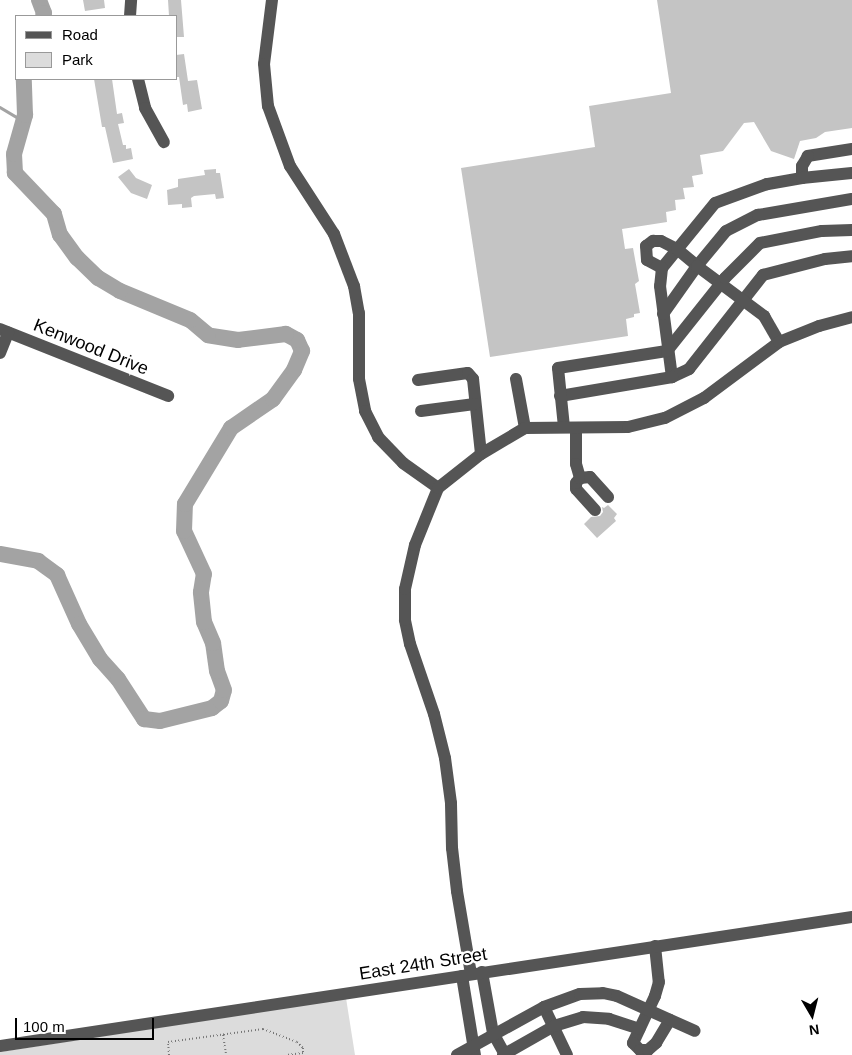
<!DOCTYPE html>
<html>
<head>
<meta charset="utf-8">
<style>
  body { margin:0 }
  #map { position:relative; width:852px; height:1055px; overflow:hidden; background:#fff; font-family:Arial,sans-serif }
  div>[style] { position:absolute }
  .green>* { inset:0; background:#dcdcdc }
  .stream>* { height:2.5px; margin:-1.25px; padding:0 1.25px; transform-origin:1.25px; border-radius:1.25px; background:#a3a3a3 }
  .river>* { height:16px; margin:-8px; padding:0 8px; transform-origin:8px; border-radius:8px; background:#a3a3a3 }
  .building>* { inset:0; background:#c4c4c4 }
  .path>* { height:2px; margin-top:-1px; transform-origin:0; background:repeating-linear-gradient(90deg,#777 0 1px,transparent 0 3.5px) }
  .minor>* { height:12px; margin:-6px; padding:0 6px; transform-origin:6px; border-radius:6px; background:#555 }
  span { translate:-50% -50%; white-space:nowrap; text-align:center; line-height:1.15; -webkit-text-stroke:4.5px #fff; paint-order:stroke }
  .street-label { font-size:18px; color:#000 }
  .legend { position:absolute; left:15px; top:15px; width:162px; height:65px; box-sizing:border-box; background:#fff; border:1px solid #999; margin:0; padding:6px 9px; list-style:none; font-size:15px; color:#000 }
  .legend li { display:flex; align-items:center; gap:10px; height:25px }
  .legend b { width:25px; border:1px solid #999 }
  .north { position:absolute; left:787px; top:990px; width:50px; height:50px; -webkit-text-stroke:4px #fff; paint-order:stroke; rotate:172deg; font-size:14px; font-weight:700; line-height:20px; text-align:center; color:#000 }
  .north::after { content:''; display:block; margin:auto; width:18px; height:22px; background:#000; clip-path:polygon(50% 0,100% 100%,50% 72%,0 100%) }
  .scale { position:absolute; left:15px; top:1018px; width:139px; height:22px; box-sizing:border-box; border:2px solid #000; border-top:0; padding-left:6px; font-size:15px; line-height:18px; white-space:nowrap; color:#000; -webkit-text-stroke:4px #fff; paint-order:stroke }
</style>
</head>
<body>
<div id="map">
  <div class="green">
    <i style="clip-path:polygon(346px 998px,355px 1055px,0 1055px,0 1052px)"></i>
  </div>
  <div class="stream">
    <i style="left:0;top:107px;width:27px;rotate:31deg"></i>
  </div>
  <div class="river">
    <i style="left:39px;top:0;width:14px;rotate:69deg"></i>
    <i style="left:44px;top:13px;width:3px;rotate:108deg"></i>
    <i style="left:0;top:554px;width:39px;rotate:10deg"></i>
    <i style="left:38px;top:561px;width:24px;rotate:36deg"></i>
    <i style="left:57px;top:575px;width:54px;rotate:65.8deg"></i>
    <i style="left:79px;top:624px;width:41px;rotate:59deg"></i>
    <i style="left:100px;top:659px;width:27px;rotate:48deg"></i>
    <i style="left:118px;top:679px;width:48px;rotate:57deg"></i>
    <i style="left:144px;top:719px;width:16px;rotate:7deg"></i>
    <i style="left:160px;top:721px;width:54px;rotate:-14deg"></i>
    <i style="left:212px;top:708px;width:11px;rotate:-38deg"></i>
    <i style="left:221px;top:701px;width:11px;rotate:-75deg"></i>
    <i style="left:224px;top:690px;width:20px;rotate:-110deg"></i>
    <i style="left:217px;top:671px;width:28px;rotate:-98deg"></i>
    <i style="left:213px;top:643px;width:23px;rotate:-113deg"></i>
    <i style="left:204px;top:622px;width:30px;rotate:-96deg"></i>
    <i style="left:201px;top:592px;width:18px;rotate:-81deg"></i>
    <i style="left:204px;top:574px;width:47px;rotate:-114.9deg"></i>
    <i style="left:184px;top:531px;width:27px;rotate:-88deg"></i>
    <i style="left:185px;top:504px;width:89px;rotate:-58.8deg"></i>
    <i style="left:231px;top:428px;width:51px;rotate:-34.6deg"></i>
    <i style="left:273px;top:399px;width:36px;rotate:-54deg"></i>
    <i style="left:294px;top:370px;width:21px;rotate:-67deg"></i>
    <i style="left:302px;top:351px;width:12px;rotate:-114deg"></i>
    <i style="left:297px;top:340px;width:13px;rotate:-151deg"></i>
    <i style="left:286px;top:334px;width:48px;rotate:172.9deg"></i>
    <i style="left:238px;top:340px;width:30px;rotate:-171deg"></i>
    <i style="left:208px;top:335px;width:23px;rotate:-140deg"></i>
    <i style="left:190px;top:320px;width:76px;rotate:-157.5deg"></i>
    <i style="left:120px;top:291px;width:26px;rotate:-149deg"></i>
    <i style="left:98px;top:278px;width:29px;rotate:-136deg"></i>
    <i style="left:77px;top:258px;width:29px;rotate:-126deg"></i>
    <i style="left:60px;top:235px;width:22px;rotate:-106deg"></i>
    <i style="left:54px;top:214px;width:57px;rotate:-133.6deg"></i>
    <i style="left:15px;top:173px;width:19px;rotate:-93deg"></i>
    <i style="left:14px;top:154px;width:41px;rotate:-74.2deg"></i>
    <i style="left:25px;top:115px;width:36px;rotate:-92deg"></i>
  </div>
  <div class="building">
    <i style="clip-path:polygon(83px 0,104px 0,105px 8px,85px 11px)"></i>
    <i style="clip-path:polygon(168px 0,181px 0,184px 37px,176px 37px,176px 16px,169px 16px)"></i>
    <i style="clip-path:polygon(657px 0,852px 0,852px 128px,825px 132px,816px 138px,800px 141px,794px 159px,771px 151px,754px 122px,744px 123px,723px 151px,700px 155px,703px 174px,692px 176px,694px 187px,683px 188px,685px 199px,675px 200px,676px 210px,666px 212px,667px 222px,622px 229px,625px 249px,633px 248px,639px 281px,635px 284px,640px 313px,634px 314px,634px 317px,626px 319px,628px 336px,490px 357px,461px 168px,595px 147px,589px 106px,671px 93px)"></i>
    <i style="clip-path:polygon(184px 54px,188px 81px,197px 80px,202px 109px,188px 112px,187px 104px,183px 105px,179px 77px,176px 77px,176px 55px)"></i>
    <i style="clip-path:polygon(94px 79px,112px 79px,117px 114px,122px 113px,124px 123px,118px 124px,123px 145px,126px 145px,126px 149px,131px 148px,133px 159px,113px 163px,105px 127px,102px 127px)"></i>
    <i style="clip-path:polygon(129px 169px,136px 178px,152px 185px,147px 199px,131px 193px,118px 177px)"></i>
    <i style="clip-path:polygon(216px 169px,216px 173px,220px 173px,224px 198px,216px 199px,215px 194px,194px 196px,191px 198px,192px 207px,182px 208px,182px 204px,168px 205px,167px 190px,178px 187px,178px 179px,205px 175px,204px 170px)"></i>
    <i style="clip-path:polygon(608px 505px,617px 514px,614px 518px,616px 521px,597px 538px,584px 524px,591px 517px,600px 516px,603px 512px,602px 507px,604px 508px)"></i>
  </div>
  <div class="path">
    <i style="left:223px;top:1035px;width:20px;rotate:81deg"></i>
    <i style="left:169px;top:1055px;width:13px;rotate:-94deg"></i>
    <i style="left:168px;top:1042px;width:96px;rotate:-7.8deg"></i>
    <i style="left:263px;top:1029px;width:36px;rotate:21deg"></i>
    <i style="left:297px;top:1042px;width:8px;rotate:45deg"></i>
    <i style="left:303px;top:1048px;width:5px;rotate:90deg"></i>
    <i style="left:303px;top:1053px;width:17px;rotate:173deg"></i>
  </div>
  <div class="minor">
    <i style="left:272px;top:0;width:64px;rotate:97.1deg"></i>
    <i style="left:264px;top:64px;width:42px;rotate:84.6deg"></i>
    <i style="left:268px;top:106px;width:64px;rotate:69.9deg"></i>
    <i style="left:290px;top:166px;width:81px;rotate:57.1deg"></i>
    <i style="left:334px;top:234px;width:56px;rotate:69deg"></i>
    <i style="left:354px;top:286px;width:27px;rotate:80deg"></i>
    <i style="left:359px;top:313px;width:66px;rotate:90deg"></i>
    <i style="left:359px;top:379px;width:33px;rotate:79deg"></i>
    <i style="left:365px;top:411px;width:29px;rotate:63deg"></i>
    <i style="left:378px;top:437px;width:36px;rotate:46deg"></i>
    <i style="left:403px;top:463px;width:43px;rotate:35.5deg"></i>
    <i style="left:130px;top:16px;width:16px;rotate:-86deg"></i>
    <i style="left:138px;top:79px;width:30px;rotate:76deg"></i>
    <i style="left:145px;top:108px;width:39px;rotate:61deg"></i>
    <i style="left:852px;top:149px;width:45px;rotate:171deg"></i>
    <i style="left:808px;top:156px;width:12px;rotate:121deg"></i>
    <i style="left:802px;top:166px;width:12px;rotate:90deg"></i>
    <i style="left:802px;top:178px;width:36px;rotate:170deg"></i>
    <i style="left:767px;top:184px;width:55px;rotate:159.9deg"></i>
    <i style="left:715px;top:203px;width:84px;rotate:129.2deg"></i>
    <i style="left:662px;top:268px;width:18px;rotate:96deg"></i>
    <i style="left:660px;top:286px;width:92px;rotate:82.5deg"></i>
    <i style="left:672px;top:377px;width:19px;rotate:-25deg"></i>
    <i style="left:689px;top:369px;width:120px;rotate:-51.8deg"></i>
    <i style="left:763px;top:275px;width:64px;rotate:-14.5deg"></i>
    <i style="left:825px;top:259px;width:27px;rotate:-6deg"></i>
    <i style="left:802px;top:178px;width:50px;rotate:-5.7deg"></i>
    <i style="left:662px;top:268px;width:17px;rotate:-152deg"></i>
    <i style="left:647px;top:260px;width:14px;rotate:-94deg"></i>
    <i style="left:646px;top:246px;width:9px;rotate:-36deg"></i>
    <i style="left:653px;top:241px;width:8px"></i>
    <i style="left:661px;top:241px;width:18px;rotate:27deg"></i>
    <i style="left:677px;top:249px;width:26px;rotate:40deg"></i>
    <i style="left:697px;top:266px;width:45px;rotate:-50.4deg"></i>
    <i style="left:726px;top:231px;width:36px;rotate:-27deg"></i>
    <i style="left:758px;top:215px;width:95px;rotate:-9.7deg"></i>
    <i style="left:663px;top:314px;width:59px;rotate:-54.7deg"></i>
    <i style="left:697px;top:266px;width:84px;rotate:36.7deg"></i>
    <i style="left:764px;top:316px;width:30px;rotate:60deg"></i>
    <i style="left:0;top:329px;width:181px;rotate:21.7deg"></i>
    <i style="left:0;top:353px;width:22px;rotate:-68deg"></i>
    <i style="left:516px;top:379px;width:50px;rotate:79.6deg"></i>
    <i style="left:418px;top:380px;width:50px;rotate:-8deg"></i>
    <i style="left:468px;top:373px;width:8px;rotate:50deg"></i>
    <i style="left:473px;top:379px;width:75px;rotate:83.9deg"></i>
    <i style="left:560px;top:396px;width:114px;rotate:-9.6deg"></i>
    <i style="left:421px;top:411px;width:54px;rotate:-7.4deg"></i>
    <i style="left:564px;top:427px;width:59px;rotate:-95.8deg"></i>
    <i style="left:558px;top:368px;width:110px;rotate:-8.9deg"></i>
    <i style="left:667px;top:351px;width:93px;rotate:-51.5deg"></i>
    <i style="left:725px;top:278px;width:49px;rotate:-45deg"></i>
    <i style="left:760px;top:243px;width:63px;rotate:-11deg"></i>
    <i style="left:822px;top:231px;width:30px;rotate:-2deg"></i>
    <i style="left:576px;top:428px;width:36px;rotate:90deg"></i>
    <i style="left:576px;top:464px;width:15px;rotate:74deg"></i>
    <i style="left:595px;top:510px;width:28px;rotate:-132deg"></i>
    <i style="left:576px;top:489px;width:6px;rotate:-90deg"></i>
    <i style="left:576px;top:483px;width:6px;rotate:-51deg"></i>
    <i style="left:580px;top:478px;width:10px;rotate:-6deg"></i>
    <i style="left:590px;top:477px;width:27px;rotate:48deg"></i>
    <i style="left:655px;top:946px;width:36px;rotate:84deg"></i>
    <i style="left:659px;top:982px;width:15px;rotate:106deg"></i>
    <i style="left:655px;top:996px;width:52px;rotate:115.1deg"></i>
    <i style="left:633px;top:1043px;width:10px;rotate:45deg"></i>
    <i style="left:640px;top:1050px;width:8px"></i>
    <i style="left:648px;top:1050px;width:11px;rotate:-41deg"></i>
    <i style="left:656px;top:1043px;width:27px;rotate:-59deg"></i>
    <i style="left:482px;top:972px;width:62px;rotate:79.8deg"></i>
    <i style="left:493px;top:1033px;width:25px;rotate:61deg"></i>
    <i style="left:471px;top:974px;width:84px;rotate:-99.6deg"></i>
    <i style="left:457px;top:891px;width:43px;rotate:-96.6deg"></i>
    <i style="left:452px;top:848px;width:45px;rotate:-91.3deg"></i>
    <i style="left:451px;top:803px;width:45px;rotate:-97.6deg"></i>
    <i style="left:445px;top:758px;width:45px;rotate:-104deg"></i>
    <i style="left:434px;top:714px;width:74px;rotate:-108.9deg"></i>
    <i style="left:410px;top:644px;width:25px;rotate:-102deg"></i>
    <i style="left:405px;top:620px;width:31px;rotate:-90deg"></i>
    <i style="left:405px;top:589px;width:45px;rotate:-77.2deg"></i>
    <i style="left:415px;top:545px;width:61px;rotate:-68deg"></i>
    <i style="left:438px;top:488px;width:55px;rotate:-38.3deg"></i>
    <i style="left:481px;top:454px;width:51px;rotate:-30.6deg"></i>
    <i style="left:525px;top:428px;width:103px;rotate:-0.6deg"></i>
    <i style="left:628px;top:427px;width:38px;rotate:-14deg"></i>
    <i style="left:665px;top:418px;width:44px;rotate:-27.1deg"></i>
    <i style="left:704px;top:398px;width:94px;rotate:-36.7deg"></i>
    <i style="left:779px;top:342px;width:43px;rotate:-21.8deg"></i>
    <i style="left:819px;top:326px;width:34px;rotate:-15deg"></i>
    <i style="left:462px;top:976px;width:80px;rotate:80.7deg"></i>
    <i style="left:544px;top:1007px;width:53px;rotate:64.4deg"></i>
    <i style="left:0;top:1046px;width:862px;rotate:-8.61deg"></i>
    <i style="left:457px;top:1055px;width:99px;rotate:-28.9deg"></i>
    <i style="left:544px;top:1007px;width:38px;rotate:-20deg"></i>
    <i style="left:580px;top:994px;width:23px;rotate:-2deg"></i>
    <i style="left:603px;top:993px;width:14px;rotate:12deg"></i>
    <i style="left:617px;top:996px;width:85px;rotate:24.2deg"></i>
    <i style="left:503px;top:1055px;width:59px;rotate:-29.6deg"></i>
    <i style="left:554px;top:1026px;width:30px;rotate:-17deg"></i>
    <i style="left:583px;top:1017px;width:26px;rotate:4deg"></i>
    <i style="left:609px;top:1019px;width:32px;rotate:18deg"></i>
  </div>
  <div class="street-label">
    <span style="left:91px;top:347px;rotate:22deg">Kenwood Drive</span>
    <span style="left:423px;top:964px;rotate:-9deg">East 24th Street</span>
  </div>
  <ul class="legend">
  <li><b style="height:6px;background:#555"></b>Road</li>
  <li><b style="height:14px;background:#dcdcdc"></b>Park</li>
  </ul>
  <div class="north">N</div>
  <div class="scale">100 m</div>
</div>
</body>
</html>
